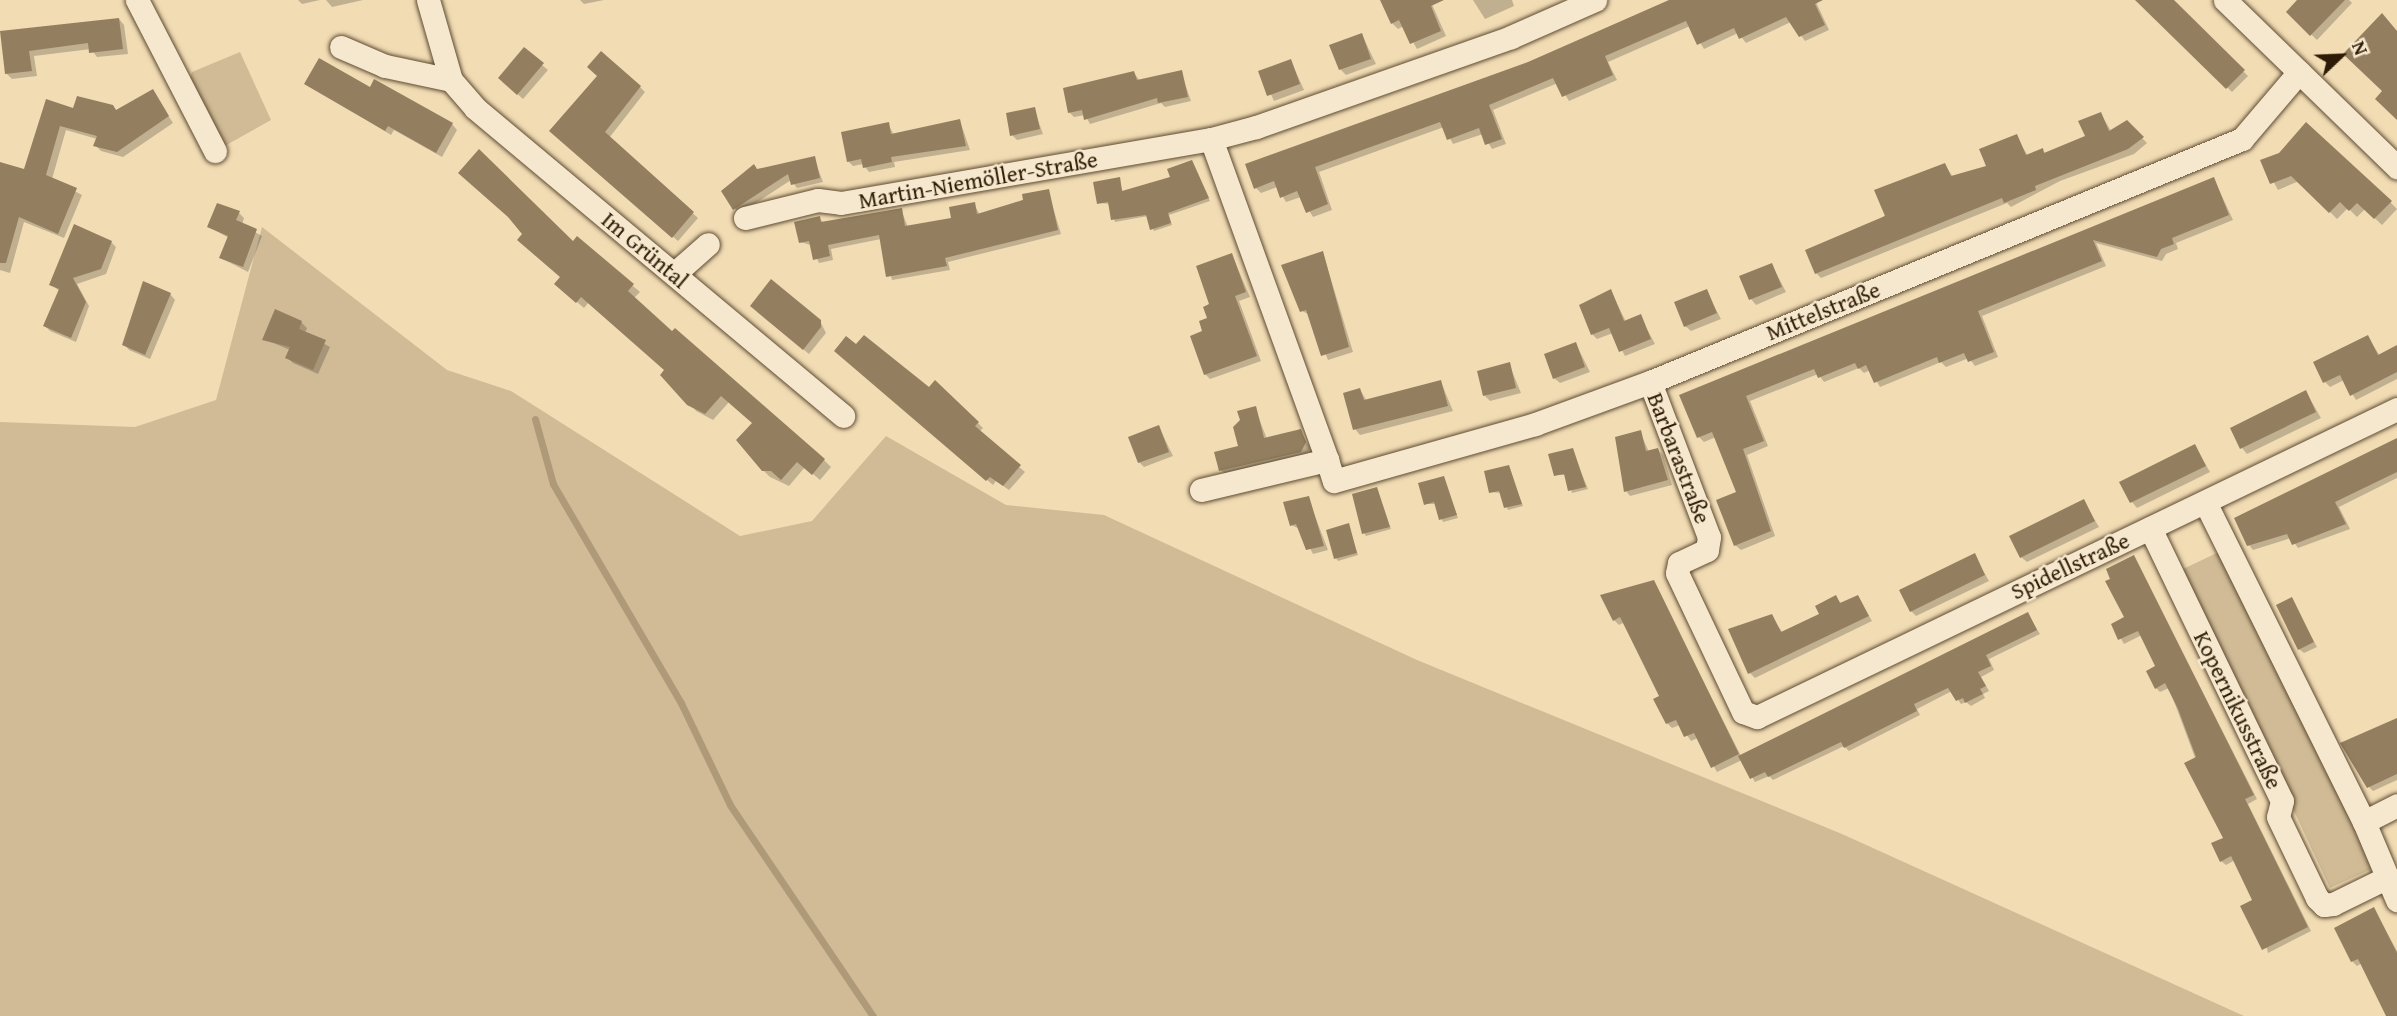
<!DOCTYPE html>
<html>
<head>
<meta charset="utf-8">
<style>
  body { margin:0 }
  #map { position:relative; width:2397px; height:1016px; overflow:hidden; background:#f1dcb4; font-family:"Gentium Book Plus",serif }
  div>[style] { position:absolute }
  .green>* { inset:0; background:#d0bb96 }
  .shadow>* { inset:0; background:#0003 }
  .stream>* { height:7px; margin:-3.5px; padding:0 3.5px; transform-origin:3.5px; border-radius:3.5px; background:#ae9a79 }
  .building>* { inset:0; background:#937f60 }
  .roads { filter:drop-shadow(0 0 2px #5e4b32) drop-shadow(0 0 2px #5e4b32) }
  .street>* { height:23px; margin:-11.5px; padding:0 11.5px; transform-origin:11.5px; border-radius:11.5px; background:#f6e8ce }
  span { translate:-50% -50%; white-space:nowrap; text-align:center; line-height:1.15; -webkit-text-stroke:5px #f6e8ce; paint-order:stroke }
  .street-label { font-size:23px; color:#2d1b06 }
  .north { position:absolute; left:2306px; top:21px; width:70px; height:70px; -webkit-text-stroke:5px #f6e8ce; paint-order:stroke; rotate:67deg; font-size:19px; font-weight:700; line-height:28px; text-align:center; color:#2d1b06 }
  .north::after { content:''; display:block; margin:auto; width:24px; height:32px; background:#2d1b06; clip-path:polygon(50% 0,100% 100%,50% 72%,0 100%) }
</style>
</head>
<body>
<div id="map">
  <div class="green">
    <i style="clip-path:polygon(240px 52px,271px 120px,221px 148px,189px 82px,192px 72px)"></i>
    <i style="clip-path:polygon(262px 227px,447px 370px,511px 391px,740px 536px,812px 521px,886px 436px,1006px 505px,1104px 515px,1417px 660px,1842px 834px,2244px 1016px,0 1016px,0 422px,135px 427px,216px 400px)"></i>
    <i style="clip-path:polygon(2221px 551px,2378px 866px,2330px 888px,2181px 570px)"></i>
  </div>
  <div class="shadow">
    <i style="clip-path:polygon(298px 0,320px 0,302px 4px)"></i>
    <i style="clip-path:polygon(326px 0,363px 0,332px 7px)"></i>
    <i style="clip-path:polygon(580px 0,604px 0,584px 4px)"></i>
    <i style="clip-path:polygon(1382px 0,1430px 0,1446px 36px,1417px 49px,1404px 26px,1398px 29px,1392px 23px)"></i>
    <i style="clip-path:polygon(1473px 0,1512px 0,1514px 6px,1485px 19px)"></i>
    <i style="clip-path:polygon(1670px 0,1815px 0,1829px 30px,1805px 41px,1791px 22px,1746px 43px,1738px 33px,1704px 49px,1690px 26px,1608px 62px,1617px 80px,1569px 101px,1558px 83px,1493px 110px,1506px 144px,1492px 149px,1483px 134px,1453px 144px,1444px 127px,1319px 172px,1332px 210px,1313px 217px,1301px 197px,1286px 202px,1277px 187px,1261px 193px,1256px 188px)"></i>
    <i style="clip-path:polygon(2149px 0,2171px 0,2248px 76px,2232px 92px,2143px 6px)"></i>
    <i style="clip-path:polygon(2300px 0,2349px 0,2352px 3px,2317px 40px,2288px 12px)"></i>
    <i style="clip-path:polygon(119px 19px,124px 25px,128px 54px,97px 57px,91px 49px,34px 56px,37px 76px,12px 79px,6px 73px,1px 33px)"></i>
    <i style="clip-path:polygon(1362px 35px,1376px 64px,1346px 75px,1340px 69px)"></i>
    <i style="clip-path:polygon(1291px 61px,1304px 90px,1274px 101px,1261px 72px)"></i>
    <i style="clip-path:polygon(542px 65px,548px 70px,523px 99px,505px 83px)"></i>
    <i style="clip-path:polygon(1181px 72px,1191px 101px,1165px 107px,1161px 103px,1090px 124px,1085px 115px,1074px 117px,1069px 112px,1134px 73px,1140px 81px)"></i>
    <i style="clip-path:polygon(307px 83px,452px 124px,457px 130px,442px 157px,394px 130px,391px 135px)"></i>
    <i style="clip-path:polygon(640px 87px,645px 92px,609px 138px,698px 218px,678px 241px,556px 136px)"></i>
    <i style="clip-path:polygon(153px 92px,173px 123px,123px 157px,101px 151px,95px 145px,97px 139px,66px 130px,52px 179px,82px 195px,64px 238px,24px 222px,10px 273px,0 270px,0 163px,25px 171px,47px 102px,74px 110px,117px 112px)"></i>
    <i style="clip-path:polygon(1034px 109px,1043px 134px,1017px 140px,1012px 135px)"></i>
    <i style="clip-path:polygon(2101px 114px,2111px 131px,2126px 122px,2147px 143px,2134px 154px,2060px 181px,2011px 207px,2007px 203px,1821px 278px,1816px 273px,1945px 165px,1953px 177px,1988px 167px,2016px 136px,2028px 156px,2042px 150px,2046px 154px,2087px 137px)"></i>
    <i style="clip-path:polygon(960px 121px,970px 150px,894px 162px,895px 167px,869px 172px,863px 164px,853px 166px,848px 161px,888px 124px,894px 135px)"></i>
    <i style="clip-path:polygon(814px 158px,823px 182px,797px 188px,791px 180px,739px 214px,723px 192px,758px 170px)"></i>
    <i style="clip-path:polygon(2262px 161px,2390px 202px,2397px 209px,2382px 225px,2365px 209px,2357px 217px,2348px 208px,2337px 219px,2299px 181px,2278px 190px)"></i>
    <i style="clip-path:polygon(1192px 162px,1210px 201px,1169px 215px,1172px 225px,1154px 231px,1148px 216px,1115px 222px,1110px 204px,1099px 203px,1119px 179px,1123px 193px,1172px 178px)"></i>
    <i style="clip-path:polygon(2214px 179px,2233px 220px,2176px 243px,2178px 249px,2166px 254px,2162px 261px,2096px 243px,2106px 266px,1982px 316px,1998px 357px,1975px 366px,1969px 358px,1946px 367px,1941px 362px,1880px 387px,1870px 370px,1864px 373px,1859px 368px,1824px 382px,1818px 374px,1750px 401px,1768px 446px,1747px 455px,1775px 536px,1741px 550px,1735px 545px,1739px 493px,1716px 437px,1704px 442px,1699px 437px,1681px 396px)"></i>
    <i style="clip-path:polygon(1048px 191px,1061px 234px,948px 262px,950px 270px,892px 280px,881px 239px,831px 249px,833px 260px,819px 263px,811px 245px,800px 242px,819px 218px,823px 222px,901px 210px,908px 227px,953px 220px,974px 204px,980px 215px)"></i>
    <i style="clip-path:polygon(239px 213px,244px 218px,242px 225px,262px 236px,248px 272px,221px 258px,229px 238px,209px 227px)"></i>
    <i style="clip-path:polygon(577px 238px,640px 292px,634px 298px,672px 334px,824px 460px,831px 467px,820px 480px,805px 467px,789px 486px,770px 477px,763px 470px,754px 423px,729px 402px,713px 420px,696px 411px,666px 371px,589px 302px,584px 308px,563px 290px,561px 277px)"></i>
    <i style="clip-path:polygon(111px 242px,116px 247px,106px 274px,77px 284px,89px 306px,76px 342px,50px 331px,45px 326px,60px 291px,51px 285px)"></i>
    <i style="clip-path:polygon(1323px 253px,1353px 352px,1328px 360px,1310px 315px,1302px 311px)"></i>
    <i style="clip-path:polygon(1232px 255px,1250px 297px,1239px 301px,1261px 361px,1210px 379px,1205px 374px,1204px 332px)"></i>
    <i style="clip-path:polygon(1772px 265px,1786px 292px,1756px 305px,1751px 299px)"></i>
    <i style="clip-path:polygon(1611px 291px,1626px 322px,1640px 316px,1655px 344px,1625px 356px,1613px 333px,1597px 339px,1592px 334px)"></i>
    <i style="clip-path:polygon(1706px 291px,1721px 319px,1691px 331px,1685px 326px)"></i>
    <i style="clip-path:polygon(170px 294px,175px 300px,150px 359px,129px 350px,124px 344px)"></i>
    <i style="clip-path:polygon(757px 312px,820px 321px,826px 333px,809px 354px)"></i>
    <i style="clip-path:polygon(301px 322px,307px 328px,305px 333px,330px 347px,318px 374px,293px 363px,287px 357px,290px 350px,264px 339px)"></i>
    <i style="clip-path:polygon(2368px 337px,2380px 356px,2397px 347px,2397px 379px,2356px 400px,2344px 380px,2330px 387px,2325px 382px)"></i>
    <i style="clip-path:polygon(1576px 344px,1590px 372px,1560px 383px,1554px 378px)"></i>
    <i style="clip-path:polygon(836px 351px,929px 390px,935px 382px,983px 428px,979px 432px,1025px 472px,1009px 490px,996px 481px,993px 485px)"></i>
    <i style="clip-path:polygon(1509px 364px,1521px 393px,1490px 401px,1485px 396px)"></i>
    <i style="clip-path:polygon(1441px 382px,1453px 411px,1360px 435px,1355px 429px,1360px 390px,1367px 401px)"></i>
    <i style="clip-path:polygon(2306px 392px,2321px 418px,2247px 454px,2242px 448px,2232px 428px)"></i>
    <i style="clip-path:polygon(1255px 408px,1267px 439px,1300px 431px,1310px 448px,1306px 456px,1226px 475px,1221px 470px,1240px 447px)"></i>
    <i style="clip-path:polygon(1159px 427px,1173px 456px,1144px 467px,1139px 462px)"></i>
    <i style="clip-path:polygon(1640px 432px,1649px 452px,1658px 450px,1663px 455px,1672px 485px,1630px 496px,1626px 491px)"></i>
    <i style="clip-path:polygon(2397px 440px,2397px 478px,2339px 507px,2350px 529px,2298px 548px,2291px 538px,2253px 550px,2249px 545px)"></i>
    <i style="clip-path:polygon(2195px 446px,2210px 472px,2137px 508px,2132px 502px,2122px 482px)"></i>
    <i style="clip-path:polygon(1572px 450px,1588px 489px,1572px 493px,1566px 475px,1556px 475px)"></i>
    <i style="clip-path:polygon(1508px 467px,1523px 506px,1508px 510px,1501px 493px,1491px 492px)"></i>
    <i style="clip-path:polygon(1443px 478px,1458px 518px,1443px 522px,1436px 504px,1425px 504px)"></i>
    <i style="clip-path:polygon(1377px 489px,1391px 529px,1366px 536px,1364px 533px)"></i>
    <i style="clip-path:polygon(1308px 498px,1328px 550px,1313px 554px,1300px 529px,1291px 525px)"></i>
    <i style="clip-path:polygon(2083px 501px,2099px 527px,2027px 562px,2021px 557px)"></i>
    <i style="clip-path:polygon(1348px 525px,1358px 555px,1338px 561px,1336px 558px)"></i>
    <i style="clip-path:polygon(1974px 555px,1989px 581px,1916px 616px,1911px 611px)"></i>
    <i style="clip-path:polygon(2134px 557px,2257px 799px,2248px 804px,2311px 931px,2268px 953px,2255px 901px,2235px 860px,2226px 865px,2221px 861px,2225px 838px,2169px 688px,2160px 692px,2156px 688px,2158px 667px,2142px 635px,2124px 644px,2113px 625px,2126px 618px)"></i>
    <i style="clip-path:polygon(1653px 582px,1741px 756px,2028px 614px,2040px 634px,1989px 659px,1994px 670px,1981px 677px,1989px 691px,1983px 694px,1985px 698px,1971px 706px,1966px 702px,1961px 704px,1952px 691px,1917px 709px,1920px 715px,1849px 751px,1844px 746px,1773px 780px,1769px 776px,1755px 782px,1742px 760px,1717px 772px,1698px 738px,1691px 741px,1680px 725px,1672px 728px,1667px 723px,1661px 697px,1625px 622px,1619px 625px,1614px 620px)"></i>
    <i style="clip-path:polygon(1858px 597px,1872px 621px,1755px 678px,1750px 673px,1771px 616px,1783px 633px,1821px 615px,1836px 598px,1841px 603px)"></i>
    <i style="clip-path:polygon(2291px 599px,2317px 647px,2304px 653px,2299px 649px)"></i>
    <i style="clip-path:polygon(2397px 721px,2397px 780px,2373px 791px,2369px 787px)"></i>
    <i style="clip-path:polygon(2374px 909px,2397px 951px,2397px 1016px,2388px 1016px,2362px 963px,2357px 966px,2352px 961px)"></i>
  </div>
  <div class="stream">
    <i style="left:535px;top:419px;width:67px;rotate:74.5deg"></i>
    <i style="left:553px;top:484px;width:254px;rotate:59.7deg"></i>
    <i style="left:681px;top:703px;width:113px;rotate:64.3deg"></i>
    <i style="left:730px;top:805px;width:255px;rotate:55.9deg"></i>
  </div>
  <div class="building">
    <i style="clip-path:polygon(1380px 0,1444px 0,1431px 6px,1441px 31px,1410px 44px,1399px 20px,1391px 24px)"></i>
    <i style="clip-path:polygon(1669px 0,1823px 0,1815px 4px,1825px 25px,1799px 37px,1786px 17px,1739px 39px,1734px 28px,1697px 45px,1686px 21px,1605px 56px,1613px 75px,1562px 97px,1553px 78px,1489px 105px,1502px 139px,1485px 145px,1479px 128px,1447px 140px,1440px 122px,1315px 167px,1328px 204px,1306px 213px,1297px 191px,1280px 198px,1274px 181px,1254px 189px,1245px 164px,1528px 62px)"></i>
    <i style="clip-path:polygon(2135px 0,2174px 0,2245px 70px,2226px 89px)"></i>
    <i style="clip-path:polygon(2297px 0,2345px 0,2310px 36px,2286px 12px)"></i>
    <i style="clip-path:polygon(2382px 13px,2397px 31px,2397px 120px,2375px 99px,2382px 91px,2343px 54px)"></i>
    <i style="clip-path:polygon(119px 18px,123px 49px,89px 53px,88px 43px,29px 51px,32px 71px,5px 74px,0 31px)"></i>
    <i style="clip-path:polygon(1362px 33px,1371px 59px,1339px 70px,1329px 45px)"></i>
    <i style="clip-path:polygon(524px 47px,544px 63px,517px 95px,498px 78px)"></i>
    <i style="clip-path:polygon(601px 51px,641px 86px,605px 132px,694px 212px,672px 238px,549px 131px,597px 76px,587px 67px)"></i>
    <i style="clip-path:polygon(319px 58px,370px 87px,374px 79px,453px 123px,436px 153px,388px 126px,385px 131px,304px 84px)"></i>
    <i style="clip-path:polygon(1291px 59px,1300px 84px,1267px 96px,1258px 71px)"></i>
    <i style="clip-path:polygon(1182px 70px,1188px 97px,1158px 103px,1157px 98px,1084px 120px,1082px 110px,1068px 113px,1063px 88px,1134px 71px,1137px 80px)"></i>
    <i style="clip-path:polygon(153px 89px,169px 116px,117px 152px,93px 146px,97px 136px,60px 126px,46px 175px,77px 188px,58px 234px,19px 217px,6px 263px,0 263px,0 162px,24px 169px,46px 99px,73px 108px,77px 96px,113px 105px,116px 110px)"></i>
    <i style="clip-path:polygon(1035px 107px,1040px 129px,1010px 136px,1006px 113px)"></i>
    <i style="clip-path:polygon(2101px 112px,2109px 131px,2127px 120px,2144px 137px,2128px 149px,2035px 186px,2036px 190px,2004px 203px,2002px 198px,1815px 274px,1805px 250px,1885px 216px,1874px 190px,1945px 163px,1951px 176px,1986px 166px,1979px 149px,2017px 134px,2026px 155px,2043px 148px,2044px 153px,2085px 136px,2078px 121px)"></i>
    <i style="clip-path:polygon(960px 119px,966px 146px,891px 157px,892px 162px,863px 168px,861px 159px,847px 162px,841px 132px,889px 122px,891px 134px)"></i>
    <i style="clip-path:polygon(2306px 122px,2392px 201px,2374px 219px,2357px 203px,2349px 211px,2340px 202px,2329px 213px,2291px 176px,2270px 184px,2260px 160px,2279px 153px)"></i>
    <i style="clip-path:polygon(479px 149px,573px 241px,577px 236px,634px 284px,628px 291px,672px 331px,675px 328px,825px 459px,812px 475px,797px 462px,781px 480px,771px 471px,762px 471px,736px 440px,752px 423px,721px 396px,705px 414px,687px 405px,660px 375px,664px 370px,581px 297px,576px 303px,554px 284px,560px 277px,517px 240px,522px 234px,508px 217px,458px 173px)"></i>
    <i style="clip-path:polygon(815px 156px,820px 178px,791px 185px,788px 174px,733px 210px,721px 191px,754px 164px,757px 169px)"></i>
    <i style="clip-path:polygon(1192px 160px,1209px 198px,1168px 213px,1171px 223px,1150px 230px,1146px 215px,1111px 220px,1108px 202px,1097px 204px,1093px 182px,1120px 177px,1122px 191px,1170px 177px,1167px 169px)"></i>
    <i style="clip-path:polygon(2214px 177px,2229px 215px,2172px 238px,2174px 244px,2161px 249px,2157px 257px,2093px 240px,2102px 261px,1978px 311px,1994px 352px,1968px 362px,1964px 353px,1939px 363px,1937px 357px,1874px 383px,1866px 365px,1858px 369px,1855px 363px,1818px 378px,1814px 369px,1746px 396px,1764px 441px,1743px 449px,1771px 531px,1734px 546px,1716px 500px,1736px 492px,1712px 432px,1697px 438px,1679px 395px)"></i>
    <i style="clip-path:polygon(1049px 189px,1058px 230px,945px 258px,947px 266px,886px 277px,879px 235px,828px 245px,830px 256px,813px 260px,809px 241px,799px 243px,794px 222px,820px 216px,821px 222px,902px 208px,905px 226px,951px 218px,949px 207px,975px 202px,977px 214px,1023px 200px,1022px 194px)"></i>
    <i style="clip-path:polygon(217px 203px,240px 211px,236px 220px,257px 229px,243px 267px,219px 258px,228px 236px,207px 227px)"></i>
    <i style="clip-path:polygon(74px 224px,112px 241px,101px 269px,73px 278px,86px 302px,71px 338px,43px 326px,59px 289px,49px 285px)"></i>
    <i style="clip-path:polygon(1323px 251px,1349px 347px,1321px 356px,1306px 310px,1300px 312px,1281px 265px)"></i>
    <i style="clip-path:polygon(1232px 253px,1246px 292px,1235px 296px,1257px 356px,1204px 375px,1190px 336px,1202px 331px,1199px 321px,1207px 318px,1203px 307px,1209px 304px,1196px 266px)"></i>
    <i style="clip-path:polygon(1772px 263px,1782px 287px,1749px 300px,1739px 276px)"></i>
    <i style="clip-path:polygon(771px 279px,821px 320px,821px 327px,803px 350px,750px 306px)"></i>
    <i style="clip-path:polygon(143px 281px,171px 293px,145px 355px,122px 345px)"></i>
    <i style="clip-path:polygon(1611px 289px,1624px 321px,1641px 314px,1651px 339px,1619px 352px,1609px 328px,1591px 335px,1579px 305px)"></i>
    <i style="clip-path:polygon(1707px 289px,1717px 313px,1684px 327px,1674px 302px)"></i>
    <i style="clip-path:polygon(275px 309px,302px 321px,299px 329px,326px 340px,313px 370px,285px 358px,290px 347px,262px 340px)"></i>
    <i style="clip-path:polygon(864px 335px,929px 387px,935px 380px,979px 422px,975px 426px,1021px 465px,1003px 486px,990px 477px,986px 481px,834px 351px,846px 336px,856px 344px)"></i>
    <i style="clip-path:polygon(2368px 335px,2378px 355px,2397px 345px,2397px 372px,2350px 396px,2340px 375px,2323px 383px,2313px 362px)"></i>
    <i style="clip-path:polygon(1576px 342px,1585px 367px,1553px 379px,1544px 354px)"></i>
    <i style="clip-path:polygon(1510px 362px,1516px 388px,1483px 396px,1477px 371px)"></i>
    <i style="clip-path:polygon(1441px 380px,1448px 406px,1353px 430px,1343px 393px,1360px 388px,1364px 400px)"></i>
    <i style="clip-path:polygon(2306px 390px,2316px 412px,2240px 449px,2230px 428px)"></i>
    <i style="clip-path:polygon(1256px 406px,1264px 438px,1301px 429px,1306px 442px,1301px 452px,1219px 471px,1214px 452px,1238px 446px,1233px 427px,1240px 420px,1237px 411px)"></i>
    <i style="clip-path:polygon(1159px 425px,1169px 452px,1138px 463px,1128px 437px)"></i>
    <i style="clip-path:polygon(1641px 430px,1646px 451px,1658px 448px,1668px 480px,1624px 492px,1615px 437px)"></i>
    <i style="clip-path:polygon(2397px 438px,2397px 472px,2335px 502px,2346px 524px,2292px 545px,2287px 534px,2247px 546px,2234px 518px)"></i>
    <i style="clip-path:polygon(2195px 444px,2206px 466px,2130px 503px,2119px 482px)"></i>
    <i style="clip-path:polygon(1573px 448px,1586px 487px,1568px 491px,1564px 474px,1554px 476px,1548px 454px)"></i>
    <i style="clip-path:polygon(1509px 465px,1522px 504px,1504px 508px,1499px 491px,1489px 493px,1484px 471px)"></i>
    <i style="clip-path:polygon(1444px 476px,1457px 515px,1439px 520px,1434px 502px,1424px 505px,1418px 483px)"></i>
    <i style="clip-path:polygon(1377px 487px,1390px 527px,1362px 534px,1352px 494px)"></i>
    <i style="clip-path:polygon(1309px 496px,1324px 546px,1306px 550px,1296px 524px,1290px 526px,1283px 502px)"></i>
    <i style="clip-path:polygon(2084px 499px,2095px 521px,2020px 558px,2009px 536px)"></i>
    <i style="clip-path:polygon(1349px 523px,1357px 553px,1334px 559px,1326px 530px)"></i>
    <i style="clip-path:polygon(1975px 553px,1985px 575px,1910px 612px,1899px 590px)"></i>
    <i style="clip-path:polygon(2134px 555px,2254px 795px,2245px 799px,2308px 927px,2262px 950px,2240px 906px,2252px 900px,2231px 856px,2220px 862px,2211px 843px,2223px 838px,2184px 763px,2196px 757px,2178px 709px,2165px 683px,2155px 689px,2146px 671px,2155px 666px,2138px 631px,2118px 640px,2111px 624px,2124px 617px,2105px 581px,2110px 579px,2106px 569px)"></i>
    <i style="clip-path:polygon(1654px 580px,1739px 754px,1711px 768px,1694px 733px,1684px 737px,1676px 720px,1666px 724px,1653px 699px,1659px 696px,1620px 617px,1613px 621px,1600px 595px)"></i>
    <i style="clip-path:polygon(1836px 595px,1840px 603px,1858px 595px,1869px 616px,1748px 674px,1728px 629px,1772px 614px,1781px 632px,1819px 614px,1815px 606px)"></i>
    <i style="clip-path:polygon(2292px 597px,2314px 642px,2298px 650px,2276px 605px)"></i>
    <i style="clip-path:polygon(2028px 612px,2037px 630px,1986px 655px,1991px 666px,1978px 672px,1986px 686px,1980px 689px,1983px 694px,1965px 703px,1963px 698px,1956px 701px,1948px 688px,1914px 704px,1917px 711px,1844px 748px,1841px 742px,1768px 777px,1765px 772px,1750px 779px,1738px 756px)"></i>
    <i style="clip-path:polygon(2397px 718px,2397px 774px,2367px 788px,2340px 743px)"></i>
    <i style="clip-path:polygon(2374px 907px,2397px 953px,2397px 1016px,2386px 1016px,2358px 959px,2351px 962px,2334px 928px)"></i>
  </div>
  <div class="roads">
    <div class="street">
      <i style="left:137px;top:0;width:170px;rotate:62.7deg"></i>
      <i style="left:428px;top:0;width:83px;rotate:74deg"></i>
      <i style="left:451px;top:80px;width:37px;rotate:49deg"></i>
      <i style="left:475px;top:108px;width:480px;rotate:39.9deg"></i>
      <i style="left:2225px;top:0;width:240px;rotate:44.2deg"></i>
      <i style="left:341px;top:47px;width:48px;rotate:23.4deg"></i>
      <i style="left:385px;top:66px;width:67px;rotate:12deg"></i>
      <i style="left:1211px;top:139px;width:341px;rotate:70.1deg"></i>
      <i style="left:745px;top:218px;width:75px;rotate:-13.9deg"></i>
      <i style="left:818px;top:200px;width:23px;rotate:7deg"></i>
      <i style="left:841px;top:203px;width:375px;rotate:-9.8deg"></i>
      <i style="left:1211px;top:139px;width:47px;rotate:-14.9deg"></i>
      <i style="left:1256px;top:127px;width:270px;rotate:-19.4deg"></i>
      <i style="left:1511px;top:37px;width:92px;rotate:-23.8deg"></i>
      <i style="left:674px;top:274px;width:45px;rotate:-41.4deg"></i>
      <i style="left:1650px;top:382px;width:166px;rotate:69.2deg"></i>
      <i style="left:1709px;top:537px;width:13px;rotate:99deg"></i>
      <i style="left:1707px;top:550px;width:31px;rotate:155deg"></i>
      <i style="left:1679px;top:563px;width:10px;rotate:101deg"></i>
      <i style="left:1677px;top:573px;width:154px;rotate:64.6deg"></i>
      <i style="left:1743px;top:712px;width:15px;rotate:20deg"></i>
      <i style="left:1757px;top:717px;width:710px;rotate:-25.7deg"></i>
      <i style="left:1201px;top:490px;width:130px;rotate:-13.4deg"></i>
      <i style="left:1327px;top:460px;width:22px;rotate:72deg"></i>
      <i style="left:1334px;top:481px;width:209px;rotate:-15.8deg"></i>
      <i style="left:1535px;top:424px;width:122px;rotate:-20.1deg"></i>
      <i style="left:1650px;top:382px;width:640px;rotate:-22.32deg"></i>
      <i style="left:2242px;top:139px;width:88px;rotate:-49.6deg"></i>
      <i style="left:2206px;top:504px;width:355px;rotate:63.6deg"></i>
      <i style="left:2364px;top:822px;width:85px;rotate:67.1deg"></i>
      <i style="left:2150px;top:528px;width:303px;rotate:64.2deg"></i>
      <i style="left:2282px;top:801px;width:16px;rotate:104deg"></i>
      <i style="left:2278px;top:817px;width:90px;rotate:64.3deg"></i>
      <i style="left:2317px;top:898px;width:10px;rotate:45deg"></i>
      <i style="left:2324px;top:905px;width:9px;rotate:-6deg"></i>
      <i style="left:2333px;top:904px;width:59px;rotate:-26.1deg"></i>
      <i style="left:2364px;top:822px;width:37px;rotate:-27deg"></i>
    </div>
  </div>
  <div class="street-label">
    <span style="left:978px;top:180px;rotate:-10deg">Martin-Niemöller-Straße</span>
    <span style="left:645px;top:250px;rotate:40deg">Im Grüntal</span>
    <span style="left:1823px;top:311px;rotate:-22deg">Mittelstraße</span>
    <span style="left:1679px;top:458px;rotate:69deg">Barbarastraße</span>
    <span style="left:2070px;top:566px;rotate:-25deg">Spidellstraße</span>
    <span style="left:2238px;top:710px;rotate:64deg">Kopernikusstraße</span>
  </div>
  <div class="north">N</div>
</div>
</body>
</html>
